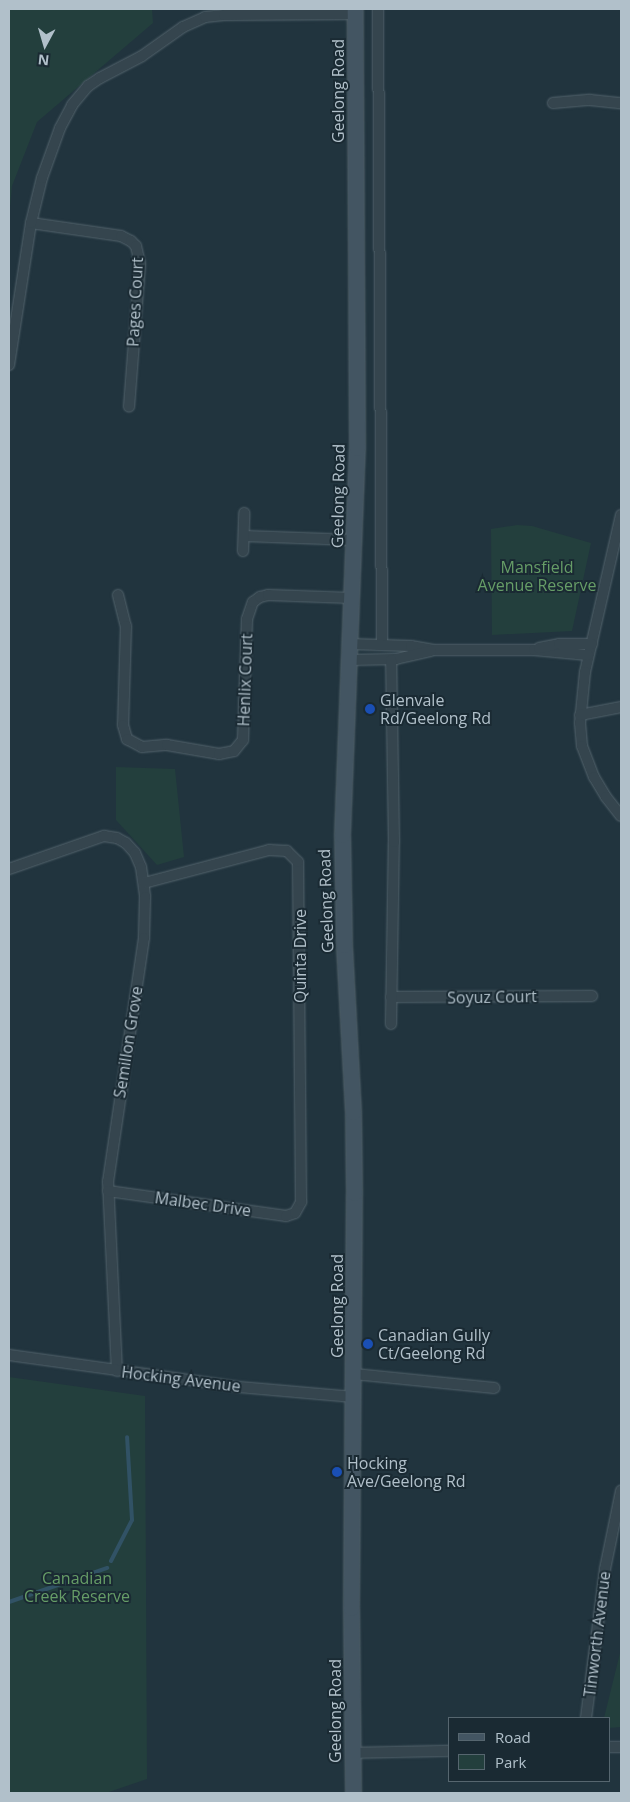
<!DOCTYPE html>
<html>
<head>
<meta charset="utf-8">
<style>
  body { margin:0 }
  #map { position:relative; width:630px; height:1802px; overflow:hidden; background:#21343e; font-family:"Open Sans",sans-serif }
  div>[style] { position:absolute }
  .green>* { inset:0; background:#233f3d }
  .stream>* { height:4px; margin:-2px; padding:0 2px; transform-origin:2px; border-radius:2px; background:#315265 }
  .roads { filter:drop-shadow(0 0 1px #53636c) drop-shadow(0 0 1px #53636c) }
  .minor>* { height:10px; margin:-5px; padding:0 5px; transform-origin:5px; border-radius:5px; background:#35454e }
  .secondary>* { height:15px; margin:-7.5px; padding:0 7.5px; transform-origin:7.5px; border-radius:7.5px; background:#435562 }
  .dots>* { width:14px; height:14px; translate:-50% -50%; box-sizing:border-box; border:2px solid #1a2a33; border-radius:50% }
  span { translate:-50% -50%; white-space:nowrap; text-align:center; line-height:1.15; -webkit-text-stroke:4px #1a2a33; paint-order:stroke }
  .street-label { font-size:16px; color:#b1c0ca }
  .park-label { font-size:16px; color:#669d67 }
  .poi-label { font-size:16px; color:#b1c0ca }
  .left { translate:0 -50%; text-align:left }
  .frame { position:absolute; inset:0; border:10px solid #b1c0ca; pointer-events:none }
  .legend { position:absolute; left:448px; top:1717px; width:162px; height:65px; box-sizing:border-box; background:#1a2a33; border:1px solid #56666f; margin:0; padding:6px 9px; list-style:none; font-size:15px; color:#b1c0ca }
  .legend li { display:flex; align-items:center; gap:10px; height:25px }
  .legend b { width:25px; border:1px solid #56666f }
  .north { position:absolute; left:20px; top:20px; width:50px; height:50px; -webkit-text-stroke:4px #1a2a33; paint-order:stroke; rotate:186deg; font-size:14px; font-weight:700; line-height:20px; text-align:center; color:#b1c0ca }
  .north::after { content:''; display:block; margin:auto; width:18px; height:22px; background:#b1c0ca; clip-path:polygon(50% 0,100% 100%,50% 72%,0 100%) }
</style>
</head>
<body>
<div id="map">
  <div class="green">
    <i style="clip-path:polygon(9px 9px,152px 9px,153px 23px,37px 122px,12px 186px,9px 217px)"></i>
    <i style="clip-path:polygon(517px 525px,532px 526px,591px 543px,572px 631px,492px 635px,491px 529px)"></i>
    <i style="clip-path:polygon(116px 767px,175px 769px,184px 857px,157px 865px,116px 820px)"></i>
    <i style="clip-path:polygon(9px 1377px,145px 1396px,147px 1779px,106px 1793px,9px 1793px)"></i>
    <i style="clip-path:polygon(621px 1649px,621px 1727px,609px 1728px,609px 1718px,604px 1718px)"></i>
  </div>
  <div class="stream">
    <i style="left:111px;top:1561px;width:46px;rotate:-62.9deg"></i>
    <i style="left:132px;top:1520px;width:83px;rotate:-93.4deg"></i>
    <i style="left:9px;top:1602px;width:104px;rotate:-19.1deg"></i>
  </div>
  <div class="roads">
    <div class="minor">
      <i style="left:378px;top:9px;width:636px;rotate:89.64deg"></i>
      <i style="left:553px;top:103px;width:37px;rotate:-5deg"></i>
      <i style="left:590px;top:100px;width:31px;rotate:6deg"></i>
      <i style="left:31px;top:223px;width:91px;rotate:8.2deg"></i>
      <i style="left:121px;top:236px;width:11px;rotate:27deg"></i>
      <i style="left:131px;top:241px;width:7px;rotate:45deg"></i>
      <i style="left:136px;top:246px;width:18px;rotate:77deg"></i>
      <i style="left:140px;top:264px;width:143px;rotate:94.4deg"></i>
      <i style="left:9px;top:365px;width:144px;rotate:-81.2deg"></i>
      <i style="left:31px;top:223px;width:46px;rotate:-76.3deg"></i>
      <i style="left:42px;top:178px;width:53px;rotate:-70.2deg"></i>
      <i style="left:60px;top:128px;width:26px;rotate:-62deg"></i>
      <i style="left:72px;top:105px;width:25px;rotate:-50deg"></i>
      <i style="left:88px;top:86px;width:14px;rotate:-34deg"></i>
      <i style="left:100px;top:78px;width:47px;rotate:-27.6deg"></i>
      <i style="left:142px;top:56px;width:50px;rotate:-35.3deg"></i>
      <i style="left:183px;top:27px;width:24px;rotate:-24deg"></i>
      <i style="left:205px;top:17px;width:19px;rotate:-6deg"></i>
      <i style="left:224px;top:15px;width:131px;rotate:-0.4deg"></i>
      <i style="left:621px;top:515px;width:161px;rotate:102.9deg"></i>
      <i style="left:585px;top:672px;width:51px;rotate:95.6deg"></i>
      <i style="left:580px;top:723px;width:23px;rotate:85deg"></i>
      <i style="left:582px;top:746px;width:33px;rotate:69deg"></i>
      <i style="left:594px;top:777px;width:23px;rotate:59deg"></i>
      <i style="left:606px;top:797px;width:24px;rotate:52deg"></i>
      <i style="left:244px;top:536px;width:111px;rotate:2.1deg"></i>
      <i style="left:243px;top:551px;width:38px;rotate:-88deg"></i>
      <i style="left:118px;top:595px;width:32px;rotate:76deg"></i>
      <i style="left:126px;top:626px;width:99px;rotate:91.7deg"></i>
      <i style="left:123px;top:725px;width:15px;rotate:74deg"></i>
      <i style="left:127px;top:739px;width:17px;rotate:28deg"></i>
      <i style="left:142px;top:747px;width:25px;rotate:-5deg"></i>
      <i style="left:167px;top:745px;width:53px;rotate:9.8deg"></i>
      <i style="left:219px;top:754px;width:15px;rotate:-11deg"></i>
      <i style="left:234px;top:751px;width:14px;rotate:-51deg"></i>
      <i style="left:243px;top:740px;width:121px;rotate:-88.1deg"></i>
      <i style="left:247px;top:619px;width:18px;rotate:-71deg"></i>
      <i style="left:253px;top:602px;width:9px;rotate:-36deg"></i>
      <i style="left:260px;top:597px;width:8px;rotate:-14deg"></i>
      <i style="left:268px;top:595px;width:84px;rotate:2deg"></i>
      <i style="left:350px;top:644px;width:61px;rotate:1.9deg"></i>
      <i style="left:411px;top:646px;width:23px;rotate:10deg"></i>
      <i style="left:434px;top:650px;width:100px"></i>
      <i style="left:534px;top:650px;width:54px;rotate:5.3deg"></i>
      <i style="left:539px;top:648px;width:20px;rotate:-11deg"></i>
      <i style="left:559px;top:644px;width:33px"></i>
      <i style="left:350px;top:660px;width:46px;rotate:-1.2deg"></i>
      <i style="left:396px;top:659px;width:36px;rotate:-13deg"></i>
      <i style="left:580px;top:715px;width:42px;rotate:-11deg"></i>
      <i style="left:9px;top:869px;width:101px;rotate:-19.2deg"></i>
      <i style="left:104px;top:836px;width:13px;rotate:9deg"></i>
      <i style="left:117px;top:838px;width:10px;rotate:29deg"></i>
      <i style="left:126px;top:843px;width:13px;rotate:48deg"></i>
      <i style="left:135px;top:853px;width:15px;rotate:67deg"></i>
      <i style="left:141px;top:867px;width:30px;rotate:82deg"></i>
      <i style="left:145px;top:897px;width:41px;rotate:91.4deg"></i>
      <i style="left:144px;top:938px;width:246px;rotate:98.4deg"></i>
      <i style="left:108px;top:1181px;width:190px;rotate:87.3deg"></i>
      <i style="left:391px;top:997px;width:201px;rotate:-0.3deg"></i>
      <i style="left:391px;top:1024px;width:182px;rotate:-89.1deg"></i>
      <i style="left:394px;top:842px;width:182px;rotate:-90.9deg"></i>
      <i style="left:108px;top:1191px;width:180px;rotate:8deg"></i>
      <i style="left:286px;top:1216px;width:9px;rotate:-18deg"></i>
      <i style="left:295px;top:1213px;width:13px;rotate:-61deg"></i>
      <i style="left:301px;top:1202px;width:340px;rotate:-90.5deg"></i>
      <i style="left:298px;top:862px;width:16px;rotate:-135deg"></i>
      <i style="left:287px;top:851px;width:18px;rotate:-177deg"></i>
      <i style="left:269px;top:850px;width:129px;rotate:165.2deg"></i>
      <i style="left:9px;top:1355px;width:232px;rotate:7.9deg"></i>
      <i style="left:239px;top:1387px;width:115px;rotate:5deg"></i>
      <i style="left:354px;top:1374px;width:141px;rotate:5.7deg"></i>
      <i style="left:586px;top:1718px;width:150px;rotate:-82.7deg"></i>
      <i style="left:605px;top:1569px;width:80px;rotate:-78.4deg"></i>
      <i style="left:609px;top:1747px;width:12px"></i>
      <i style="left:352px;top:1753px;width:97px;rotate:-1.2deg"></i>
    </div>
    <div class="secondary">
      <i style="left:353px;top:1793px;width:185px;rotate:-90.6deg"></i>
      <i style="left:351px;top:1608px;width:415px;rotate:-89.6deg"></i>
      <i style="left:354px;top:1193px;width:81px;rotate:-90.7deg"></i>
      <i style="left:353px;top:1112px;width:167px;rotate:-93.1deg"></i>
      <i style="left:344px;top:945px;width:110px;rotate:-91deg"></i>
      <i style="left:342px;top:835px;width:387px;rotate:-87.8deg"></i>
      <i style="left:357px;top:448px;width:439px;rotate:-90.3deg"></i>
    </div>
  </div>
  <div class="dots">
    <i style="left:370px;top:709px;background:#1a4fb4"></i>
    <i style="left:368px;top:1344px;background:#1a4fb4"></i>
    <i style="left:337px;top:1472px;background:#1a4fb4"></i>
  </div>
  <div class="street-label">
    <span style="left:338px;top:91px;rotate:-90deg">Geelong Road</span>
    <span style="left:135px;top:302px;rotate:-87deg">Pages Court</span>
    <span style="left:338px;top:496px;rotate:-89deg">Geelong Road</span>
    <span style="left:245px;top:680px;rotate:-88deg">Henlix Court</span>
    <span style="left:326px;top:901px;rotate:-92deg">Geelong Road</span>
    <span style="left:300px;top:956px;rotate:-90deg">Quinta Drive</span>
    <span style="left:492px;top:997px;rotate:-1deg">Soyuz Court</span>
    <span style="left:128px;top:1042px;rotate:-81deg">Semillon Grove</span>
    <span style="left:203px;top:1204px;rotate:8deg">Malbec Drive</span>
    <span style="left:337px;top:1306px;rotate:-90deg">Geelong Road</span>
    <span style="left:181px;top:1379px;rotate:7deg">Hocking Avenue</span>
    <span style="left:597px;top:1634px;rotate:-83deg">Tinworth Avenue</span>
    <span style="left:335px;top:1711px;rotate:-90deg">Geelong Road</span>
  </div>
  <div class="park-label">
    <span style="left:537px;top:576px">Mansfield<br>Avenue Reserve</span>
    <span style="left:77px;top:1587px">Canadian<br>Creek Reserve</span>
  </div>
  <div class="poi-label">
    <span class="left" style="left:380px;top:709px">Glenvale<br>Rd/Geelong Rd</span>
    <span class="left" style="left:378px;top:1344px">Canadian Gully<br>Ct/Geelong Rd</span>
    <span class="left" style="left:347px;top:1472px">Hocking<br>Ave/Geelong Rd</span>
  </div>
  <div class="frame"></div>
  <ul class="legend">
  <li><b style="height:6px;background:#435562"></b>Road</li>
  <li><b style="height:14px;background:#233f3d"></b>Park</li>
  </ul>
  <div class="north">N</div>
</div>
</body>
</html>
